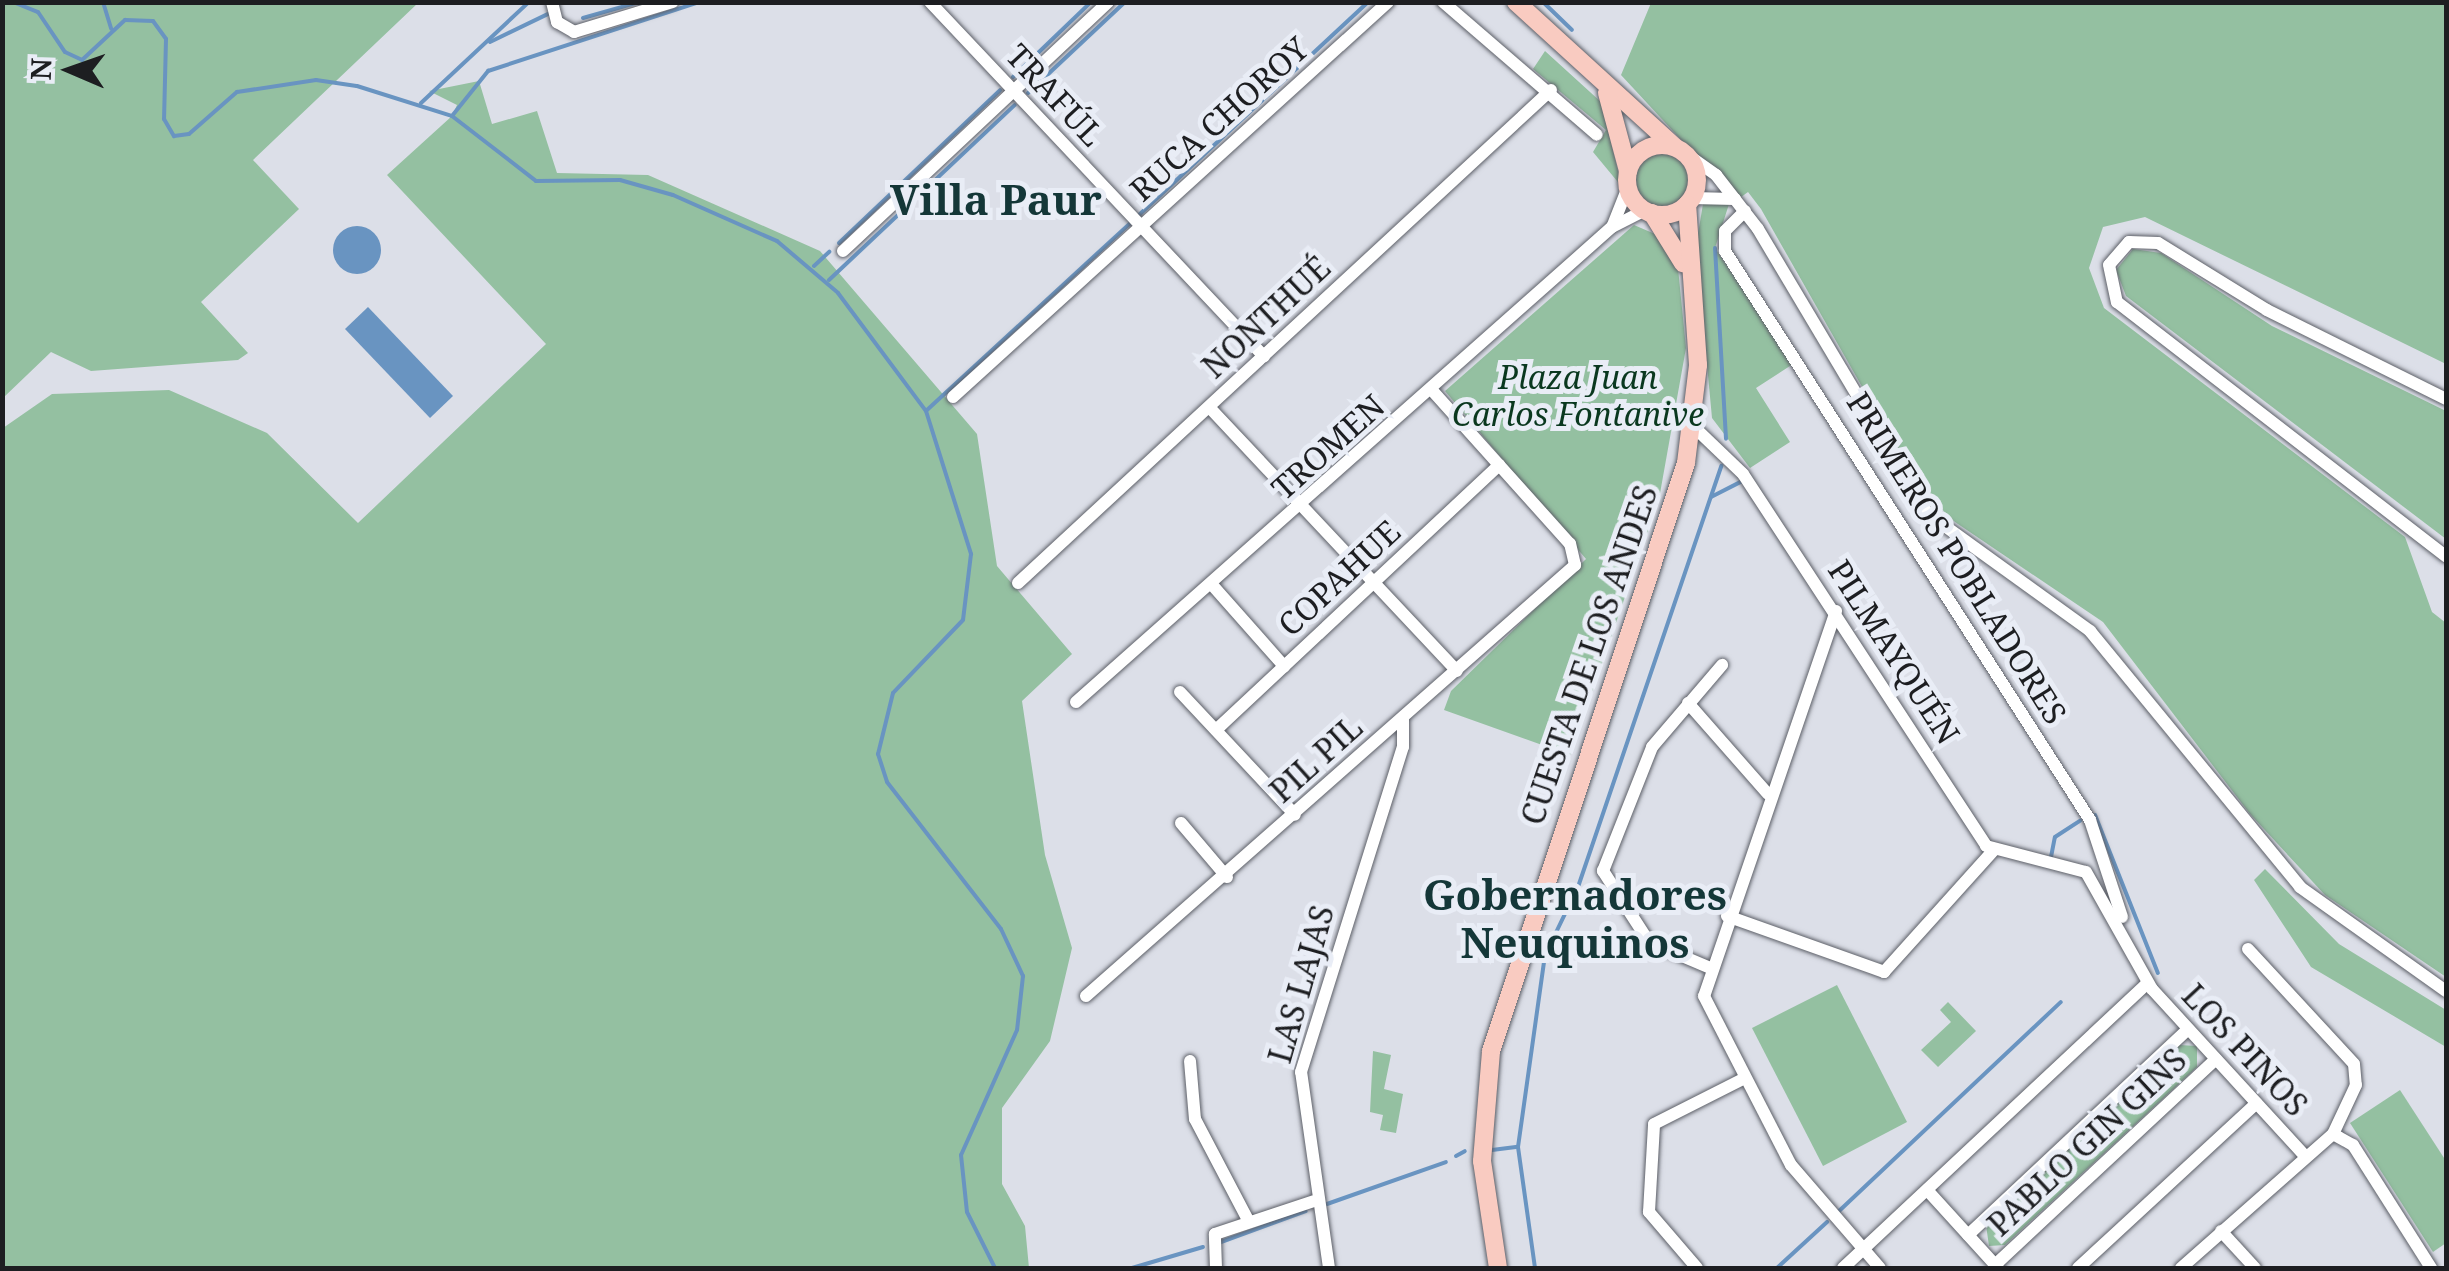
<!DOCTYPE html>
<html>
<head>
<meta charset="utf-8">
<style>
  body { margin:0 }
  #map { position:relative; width:2449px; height:1271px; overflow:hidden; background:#dcdfe8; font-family:"Noto Serif",serif }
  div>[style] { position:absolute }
  .green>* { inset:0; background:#94c0a1 }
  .round { border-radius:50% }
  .water>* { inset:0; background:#6994c1 }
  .stream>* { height:4px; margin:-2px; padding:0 2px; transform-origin:2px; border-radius:2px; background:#6994c1 }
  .roads { filter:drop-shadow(0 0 2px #5c5f67) drop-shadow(0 0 2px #5c5f67) }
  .minor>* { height:12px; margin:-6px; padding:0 6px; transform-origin:6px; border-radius:6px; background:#fff }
  .major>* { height:18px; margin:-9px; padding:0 9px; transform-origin:9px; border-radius:9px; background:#f9cbc1 }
  .major>.ring { margin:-9px; padding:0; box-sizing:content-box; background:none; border:18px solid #f9cbc1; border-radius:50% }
  span { translate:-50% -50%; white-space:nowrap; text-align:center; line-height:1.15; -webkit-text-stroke:10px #e9edf6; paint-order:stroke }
  .street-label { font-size:32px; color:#1d1e21 }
  .park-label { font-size:32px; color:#0a381f; font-style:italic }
  .district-label { font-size:42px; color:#143738; font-weight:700 }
  .frame { position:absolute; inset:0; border:5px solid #1d1e21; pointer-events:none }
  .north { position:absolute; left:20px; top:20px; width:100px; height:100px; -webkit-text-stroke:8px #e9edf6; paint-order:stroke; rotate:272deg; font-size:28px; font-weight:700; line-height:40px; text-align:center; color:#1d1e21 }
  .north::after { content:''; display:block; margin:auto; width:35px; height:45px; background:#1d1e21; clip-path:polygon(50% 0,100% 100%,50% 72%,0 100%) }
</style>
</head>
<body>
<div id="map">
  <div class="green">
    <i style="clip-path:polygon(3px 2px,418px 3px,253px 160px,299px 209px,201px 302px,248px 353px,238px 360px,91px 371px,51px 352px,3px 398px)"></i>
    <i style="clip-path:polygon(1651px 3px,2446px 3px,2446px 364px,2145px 217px,2103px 227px,2089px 268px,2104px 308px,2405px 537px,2432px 612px,2446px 623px,2446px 977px,2325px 895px,2250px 814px,2103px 622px,1955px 522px,1919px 487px,1761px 209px,1748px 192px,1737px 200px,1621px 75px)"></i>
    <i style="clip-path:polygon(1545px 51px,1601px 102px,1622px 187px,1593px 152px,1606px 130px,1533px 69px)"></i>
    <i style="clip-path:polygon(479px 81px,492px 124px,537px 111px,557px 173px,648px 175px,820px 251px,977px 434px,997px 566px,1072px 654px,1022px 701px,1045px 855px,1072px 948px,1050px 1041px,1002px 1108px,1002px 1184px,1025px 1226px,1029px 1268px,3px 1268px,3px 428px,52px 394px,169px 390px,267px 433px,358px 523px,546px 344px,387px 175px,452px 116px,457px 105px,429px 91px)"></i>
    <i class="round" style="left:1636px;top:154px;width:52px;height:52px"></i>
    <i style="clip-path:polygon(1703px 204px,1729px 204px,1715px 248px,1793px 364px,1756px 388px,1790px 442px,1750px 468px,1712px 418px,1696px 246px)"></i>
    <i style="clip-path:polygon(1634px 225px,1662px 237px,1678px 268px,1686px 348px,1659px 499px,1570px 755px,1444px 710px,1451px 691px,1586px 559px,1445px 391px)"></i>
    <i style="clip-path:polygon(2133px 249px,2161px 253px,2272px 326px,2446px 411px,2446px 539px,2126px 296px,2116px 270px)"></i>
    <i style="clip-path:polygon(2265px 869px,2339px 944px,2446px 1010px,2446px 1047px,2311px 967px,2254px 880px)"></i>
    <i style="clip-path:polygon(1837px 985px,1907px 1122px,1823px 1166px,1752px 1028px)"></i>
    <i style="clip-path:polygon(1948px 1002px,1976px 1031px,1938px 1067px,1921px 1050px,1951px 1022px,1940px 1010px)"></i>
    <i style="clip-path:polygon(2179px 1045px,2197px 1046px,2197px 1067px,2005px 1245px,1989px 1246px,1986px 1225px)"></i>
    <i style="clip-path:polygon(1373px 1051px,1391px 1055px,1384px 1089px,1403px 1094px,1396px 1133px,1380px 1130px,1383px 1115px,1370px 1112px)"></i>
    <i style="clip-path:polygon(2400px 1090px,2446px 1161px,2446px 1243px,2433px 1252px,2350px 1123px)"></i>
  </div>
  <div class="water">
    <i class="round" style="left:333px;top:226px;width:48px;height:48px"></i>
    <i style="clip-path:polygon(368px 307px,453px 396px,430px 418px,345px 329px)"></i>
  </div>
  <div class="stream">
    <i style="left:13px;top:2px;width:27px;rotate:22deg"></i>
    <i style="left:38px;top:12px;width:48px;rotate:56deg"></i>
    <i style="left:65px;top:52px;width:19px;rotate:25deg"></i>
    <i style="left:82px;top:60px;width:59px;rotate:-42.9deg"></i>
    <i style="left:125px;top:20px;width:28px;rotate:2deg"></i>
    <i style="left:153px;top:21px;width:22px;rotate:54deg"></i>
    <i style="left:166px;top:39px;width:80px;rotate:91.4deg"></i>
    <i style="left:164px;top:119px;width:20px;rotate:60deg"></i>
    <i style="left:174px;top:136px;width:15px;rotate:-8deg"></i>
    <i style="left:189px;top:134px;width:64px;rotate:-41.2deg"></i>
    <i style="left:237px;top:92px;width:80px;rotate:-8.6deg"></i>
    <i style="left:316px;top:80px;width:41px;rotate:8.3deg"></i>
    <i style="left:357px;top:86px;width:100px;rotate:17.5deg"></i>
    <i style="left:452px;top:116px;width:106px;rotate:37.7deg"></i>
    <i style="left:536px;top:181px;width:84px;rotate:-0.7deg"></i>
    <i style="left:620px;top:180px;width:55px;rotate:15.8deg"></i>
    <i style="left:673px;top:195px;width:114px;rotate:23.9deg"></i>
    <i style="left:777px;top:241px;width:80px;rotate:40.4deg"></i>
    <i style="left:838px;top:293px;width:147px;rotate:53.3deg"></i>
    <i style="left:926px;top:411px;width:150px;rotate:72.5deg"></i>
    <i style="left:971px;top:554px;width:66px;rotate:96.9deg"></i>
    <i style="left:963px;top:620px;width:101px;rotate:133.8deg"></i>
    <i style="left:893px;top:693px;width:63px;rotate:103.8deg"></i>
    <i style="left:878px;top:754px;width:29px;rotate:72deg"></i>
    <i style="left:887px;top:782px;width:186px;rotate:52.2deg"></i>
    <i style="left:1001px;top:929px;width:52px;rotate:64.9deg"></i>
    <i style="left:1023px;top:976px;width:54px;rotate:96.3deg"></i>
    <i style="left:1017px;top:1030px;width:137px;rotate:114.1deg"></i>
    <i style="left:961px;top:1155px;width:57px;rotate:84deg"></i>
    <i style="left:967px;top:1212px;width:63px;rotate:63.4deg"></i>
    <i style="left:103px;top:2px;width:28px;rotate:73deg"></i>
    <i style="left:1543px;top:2px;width:40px;rotate:44deg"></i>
    <i style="left:583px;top:18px;width:58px;rotate:-15.9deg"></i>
    <i style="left:490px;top:42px;width:64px;rotate:-25.8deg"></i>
    <i style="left:1013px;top:77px;width:108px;rotate:-43.9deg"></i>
    <i style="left:1028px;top:93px;width:133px;rotate:-43.2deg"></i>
    <i style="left:421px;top:103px;width:148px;rotate:-43.1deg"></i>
    <i style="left:452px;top:116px;width:58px;rotate:-51.3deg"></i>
    <i style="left:488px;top:71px;width:222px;rotate:-18.1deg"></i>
    <i style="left:1140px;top:214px;width:311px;rotate:-42.9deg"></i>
    <i style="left:839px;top:243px;width:222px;rotate:-43.5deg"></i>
    <i style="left:1715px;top:248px;width:191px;rotate:86.7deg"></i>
    <i style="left:814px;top:266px;width:21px;rotate:-43deg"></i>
    <i style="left:829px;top:280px;width:255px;rotate:-43.3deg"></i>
    <i style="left:927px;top:410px;width:275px;rotate:-42.6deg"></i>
    <i style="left:1711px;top:497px;width:36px;rotate:-27deg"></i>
    <i style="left:2095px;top:815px;width:170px;rotate:68.3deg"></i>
    <i style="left:2051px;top:857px;width:20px;rotate:-79deg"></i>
    <i style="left:2055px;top:837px;width:30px;rotate:-33deg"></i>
    <i style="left:1548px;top:949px;width:69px;rotate:-64.2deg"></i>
    <i style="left:1578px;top:887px;width:445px;rotate:-71.2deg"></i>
    <i style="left:1492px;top:1150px;width:26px;rotate:-7deg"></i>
    <i style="left:1456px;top:1156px;width:10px;rotate:-29deg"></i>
    <i style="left:1327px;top:1204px;width:126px;rotate:-19.4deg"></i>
    <i style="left:1838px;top:1212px;width:306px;rotate:-43.3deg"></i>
    <i style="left:1221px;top:1242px;width:90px;rotate:-20deg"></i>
    <i style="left:1132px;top:1268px;width:74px;rotate:-16.5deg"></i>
    <i style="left:1535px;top:1268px;width:122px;rotate:-98deg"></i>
    <i style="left:1518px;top:1147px;width:193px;rotate:-82deg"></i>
    <i style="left:1777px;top:1268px;width:68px;rotate:-42.6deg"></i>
  </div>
  <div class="roads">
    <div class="minor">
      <i style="left:552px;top:2px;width:21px;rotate:76deg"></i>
      <i style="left:557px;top:22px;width:20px;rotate:30deg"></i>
      <i style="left:574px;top:32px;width:103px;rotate:-16.9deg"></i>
      <i style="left:930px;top:2px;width:487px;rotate:46.7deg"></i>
      <i style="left:1443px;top:2px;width:203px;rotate:40.8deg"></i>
      <i style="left:1682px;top:151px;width:42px;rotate:35.2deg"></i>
      <i style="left:1716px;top:175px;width:68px;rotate:52.1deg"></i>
      <i style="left:1758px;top:229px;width:332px;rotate:59.2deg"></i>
      <i style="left:1928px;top:514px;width:200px;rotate:35.8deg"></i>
      <i style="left:2090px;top:631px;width:331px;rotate:50.6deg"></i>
      <i style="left:2300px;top:887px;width:179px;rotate:35.5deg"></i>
      <i style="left:1692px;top:198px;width:43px;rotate:1.3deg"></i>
      <i style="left:1745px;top:211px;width:28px;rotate:135deg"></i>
      <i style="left:1725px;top:231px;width:20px;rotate:90deg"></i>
      <i style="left:1725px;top:251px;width:676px;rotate:57.32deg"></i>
      <i style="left:2090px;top:820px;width:102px;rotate:71.7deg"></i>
      <i style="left:1613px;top:225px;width:41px;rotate:-68.5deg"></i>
      <i style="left:843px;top:251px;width:364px;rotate:-43.2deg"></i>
      <i style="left:953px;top:397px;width:588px;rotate:-42.24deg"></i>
      <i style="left:2446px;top:399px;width:200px;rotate:-153.6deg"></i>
      <i style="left:2267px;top:310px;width:128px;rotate:-148.4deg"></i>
      <i style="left:2158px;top:243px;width:29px;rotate:-178deg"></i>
      <i style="left:2129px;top:242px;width:30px;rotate:131deg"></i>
      <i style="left:2109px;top:265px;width:38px;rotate:78deg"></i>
      <i style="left:2117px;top:302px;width:416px;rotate:37.7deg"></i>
      <i style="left:1209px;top:407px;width:362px;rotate:46.8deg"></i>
      <i style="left:1693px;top:426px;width:69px;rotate:43.8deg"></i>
      <i style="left:1743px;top:474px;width:444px;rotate:56.8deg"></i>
      <i style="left:1986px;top:846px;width:103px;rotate:14.6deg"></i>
      <i style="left:2086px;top:872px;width:134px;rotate:60.6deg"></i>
      <i style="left:2152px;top:989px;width:224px;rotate:47.5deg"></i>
      <i style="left:1018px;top:583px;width:726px;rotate:-42.77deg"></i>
      <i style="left:1214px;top:587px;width:106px;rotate:48.5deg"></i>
      <i style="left:1836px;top:611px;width:407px;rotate:108.9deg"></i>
      <i style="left:1704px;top:996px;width:190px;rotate:62.8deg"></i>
      <i style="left:1791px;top:1165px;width:136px;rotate:49.2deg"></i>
      <i style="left:1180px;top:692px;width:168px;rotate:46.9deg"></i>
      <i style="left:1076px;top:702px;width:716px;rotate:-41.55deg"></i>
      <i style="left:1612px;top:227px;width:37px;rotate:-27deg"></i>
      <i style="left:1688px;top:703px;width:121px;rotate:48.7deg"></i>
      <i style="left:1216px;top:730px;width:388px;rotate:-43.1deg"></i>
      <i style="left:1181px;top:823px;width:71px;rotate:49.6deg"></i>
      <i style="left:1727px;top:916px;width:167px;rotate:19.6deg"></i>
      <i style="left:1884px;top:972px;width:163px;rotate:-48deg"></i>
      <i style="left:2248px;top:949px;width:156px;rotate:47.3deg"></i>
      <i style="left:2354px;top:1064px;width:21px;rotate:85deg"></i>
      <i style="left:2356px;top:1085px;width:54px;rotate:115.1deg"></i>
      <i style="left:1708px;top:967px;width:64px;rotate:-157deg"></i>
      <i style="left:1649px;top:942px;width:85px;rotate:-122.9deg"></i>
      <i style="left:1603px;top:871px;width:133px;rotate:-68.4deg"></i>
      <i style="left:1652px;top:747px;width:108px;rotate:-49.5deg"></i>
      <i style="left:1086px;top:996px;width:652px;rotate:-41.39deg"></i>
      <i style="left:1575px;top:565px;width:22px;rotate:-103deg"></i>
      <i style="left:1570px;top:544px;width:207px;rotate:-131.9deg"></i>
      <i style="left:1190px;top:1061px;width:58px;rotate:85.1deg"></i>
      <i style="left:1195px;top:1119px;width:116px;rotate:62.3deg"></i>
      <i style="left:1928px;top:1191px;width:104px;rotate:47.7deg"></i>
      <i style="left:2221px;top:1231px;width:50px;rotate:47.4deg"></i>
      <i style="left:1968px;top:1235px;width:301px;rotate:-43.1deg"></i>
      <i style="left:1995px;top:1265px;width:302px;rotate:-43deg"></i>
      <i style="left:1216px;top:1268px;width:34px;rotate:-92deg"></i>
      <i style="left:1215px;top:1234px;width:104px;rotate:-18.4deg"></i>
      <i style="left:1329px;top:1268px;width:198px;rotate:-98.1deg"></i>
      <i style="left:1301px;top:1072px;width:341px;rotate:-72.6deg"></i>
      <i style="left:1403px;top:747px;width:28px;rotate:-90deg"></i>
      <i style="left:1697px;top:1268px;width:74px;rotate:-130.6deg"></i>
      <i style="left:1649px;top:1212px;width:88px;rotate:-86.7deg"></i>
      <i style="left:1654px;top:1124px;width:97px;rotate:-26.8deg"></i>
      <i style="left:1843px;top:1268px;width:417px;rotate:-43.1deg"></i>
      <i style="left:2078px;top:1268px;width:243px;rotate:-42.7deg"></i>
      <i style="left:2181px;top:1268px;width:203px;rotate:-41.4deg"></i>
      <i style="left:2333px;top:1134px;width:23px;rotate:29deg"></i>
      <i style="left:2353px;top:1145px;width:146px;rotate:57.6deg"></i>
    </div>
    <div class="major">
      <i style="left:1516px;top:2px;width:215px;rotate:42.4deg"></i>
      <i style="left:1607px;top:93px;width:81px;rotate:74.9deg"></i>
      <i class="ring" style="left:1627px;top:145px;width:52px;height:52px"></i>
      <i style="left:1652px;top:213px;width:59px;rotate:58.2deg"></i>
      <i style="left:1498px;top:1268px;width:108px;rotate:-98.5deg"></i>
      <i style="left:1482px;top:1161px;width:110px;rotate:-85.3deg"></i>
      <i style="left:1491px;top:1051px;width:619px;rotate:-71.65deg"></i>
      <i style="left:1686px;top:463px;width:99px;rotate:-83deg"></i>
      <i style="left:1698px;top:365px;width:161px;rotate:-93.9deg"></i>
    </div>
  </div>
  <div class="street-label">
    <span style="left:1055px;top:95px;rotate:47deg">TRAFÚL</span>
    <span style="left:1219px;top:119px;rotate:-42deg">RUCA CHOROY</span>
    <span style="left:1266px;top:317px;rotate:-43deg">NONTHUÉ</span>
    <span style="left:1328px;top:447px;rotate:-42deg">TROMEN</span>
    <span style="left:1957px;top:558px;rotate:58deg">PRIMEROS POBLADORES</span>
    <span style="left:1339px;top:578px;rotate:-43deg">COPAHUE</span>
    <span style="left:1894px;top:652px;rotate:57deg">PILMAYQUÉN</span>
    <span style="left:1589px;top:655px;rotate:-71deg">CUESTA DE LOS ANDES</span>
    <span style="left:1316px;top:759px;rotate:-42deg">PIL PIL</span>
    <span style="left:1301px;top:984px;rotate:-74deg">LAS LAJAS</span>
    <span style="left:2245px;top:1050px;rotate:47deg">LOS PINOS</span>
    <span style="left:2087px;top:1142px;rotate:-43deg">PABLO GIN GINS</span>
  </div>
  <div class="park-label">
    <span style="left:1578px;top:396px">Plaza Juan<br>Carlos Fontanive</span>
  </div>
  <div class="district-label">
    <span style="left:996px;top:199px">Villa Paur</span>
    <span style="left:1575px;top:918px">Gobernadores<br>Neuquinos</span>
  </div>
  <div class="frame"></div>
  <div class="north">N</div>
</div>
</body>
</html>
